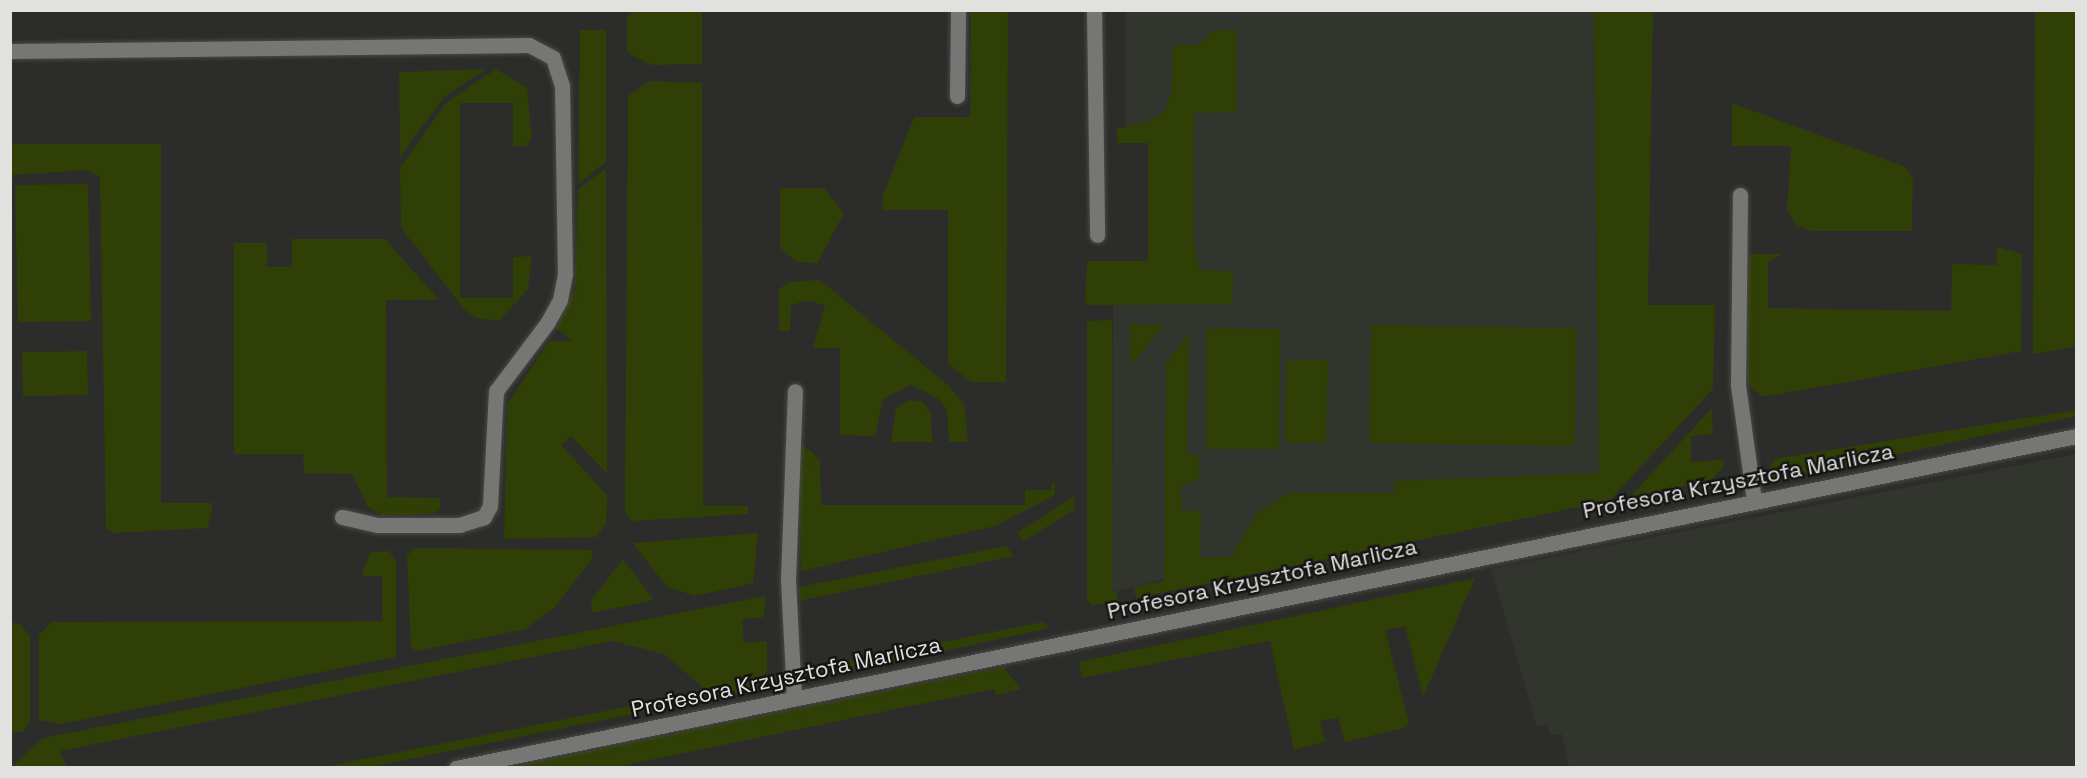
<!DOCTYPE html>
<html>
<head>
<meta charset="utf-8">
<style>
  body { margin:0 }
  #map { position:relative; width:2087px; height:778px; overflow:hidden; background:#2c2d2b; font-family:"Space Grotesk",sans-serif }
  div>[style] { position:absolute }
  .built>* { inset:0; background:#31352d }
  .green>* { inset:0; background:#2f3f06 }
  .roads { filter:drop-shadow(0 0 2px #494a48) drop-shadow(0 0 2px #494a48) }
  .minor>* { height:15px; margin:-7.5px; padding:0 7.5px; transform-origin:7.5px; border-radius:7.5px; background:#767675 }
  span { translate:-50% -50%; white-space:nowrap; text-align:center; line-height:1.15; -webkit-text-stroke:5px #151514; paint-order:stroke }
  .street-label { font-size:22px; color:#e1e1e0 }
  .frame { position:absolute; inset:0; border:12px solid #e1e1e0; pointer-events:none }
</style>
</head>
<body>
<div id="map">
  <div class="built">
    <i style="clip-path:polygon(1126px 11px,1594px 11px,1599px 473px,1112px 592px,1113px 270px,1155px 271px,1157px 139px,1126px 139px)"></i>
    <i style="clip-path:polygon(2076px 454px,2076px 767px,1569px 767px,1562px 734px,1550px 735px,1547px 725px,1537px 726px,1491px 569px)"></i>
  </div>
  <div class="green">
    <i style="clip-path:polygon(637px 10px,702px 11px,702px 64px,651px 65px,627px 52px,627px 16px)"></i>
    <i style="clip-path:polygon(971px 11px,1008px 11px,1006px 382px,971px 382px,948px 364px,948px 210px,882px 210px,883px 195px,914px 117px,970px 117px)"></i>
    <i style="clip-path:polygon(1594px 11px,1653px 11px,1648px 305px,1715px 305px,1713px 389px,1609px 501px,1136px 598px,1134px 587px,1164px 581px,1166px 363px,1189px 334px,1187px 454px,1199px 455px,1199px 479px,1181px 486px,1181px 510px,1201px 511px,1200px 558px,1231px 556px,1257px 513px,1288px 493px,1394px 493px,1394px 481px,1599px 473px)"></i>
    <i style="clip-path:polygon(2035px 11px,2076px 11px,2076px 347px,2033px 354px)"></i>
    <i style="clip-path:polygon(580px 30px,606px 30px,606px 162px,578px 184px)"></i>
    <i style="clip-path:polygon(1214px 30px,1236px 30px,1236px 112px,1194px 113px,1194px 239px,1199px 269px,1233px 272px,1232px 304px,1085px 305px,1087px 261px,1148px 261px,1148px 143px,1118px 143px,1116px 129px,1150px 121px,1166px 109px,1172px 89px,1172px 45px,1198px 45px)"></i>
    <i style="clip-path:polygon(486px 69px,444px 97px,400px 157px,399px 72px)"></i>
    <i style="clip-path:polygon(496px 69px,527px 88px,532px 138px,526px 146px,513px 146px,513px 103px,460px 103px,460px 298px,513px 298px,513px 257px,532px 256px,528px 289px,499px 321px,476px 318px,465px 310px,401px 228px,400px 168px,446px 103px)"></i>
    <i style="clip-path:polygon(649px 81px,702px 83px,703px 506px,748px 506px,748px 514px,632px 521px,625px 510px,628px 96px)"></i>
    <i style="clip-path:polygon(1732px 103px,1906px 167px,1913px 179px,1912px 231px,1812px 231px,1797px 226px,1787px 210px,1791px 146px,1732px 146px)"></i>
    <i style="clip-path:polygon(10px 144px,161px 144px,161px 503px,213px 503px,208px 528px,114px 533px,106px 528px,100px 178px,88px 170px,11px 175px)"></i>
    <i style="clip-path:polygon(606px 169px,607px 473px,571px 436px,561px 445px,607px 495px,606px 524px,596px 537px,504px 539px,507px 404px,549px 341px,572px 341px,556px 328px,575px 289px,578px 189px)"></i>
    <i style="clip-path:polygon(88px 184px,91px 321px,18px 322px,15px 185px)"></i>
    <i style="clip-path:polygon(780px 188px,824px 188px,844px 213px,817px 264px,795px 261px,780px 248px)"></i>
    <i style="clip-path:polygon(292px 239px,385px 239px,439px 300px,386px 300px,387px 497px,440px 498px,440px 509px,433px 514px,383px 516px,368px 507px,352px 474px,304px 473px,303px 454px,234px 454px,234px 243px,267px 243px,267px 267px,292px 267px)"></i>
    <i style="clip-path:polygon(1997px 247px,2022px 254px,2021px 351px,1763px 397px,1749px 386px,1745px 378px,1746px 254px,1782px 254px,1768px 262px,1768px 308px,1951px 311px,1952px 264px,1997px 265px)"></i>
    <i style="clip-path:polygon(820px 280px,948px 385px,964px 404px,968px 442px,949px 442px,947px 411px,939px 399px,911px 385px,883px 399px,875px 436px,840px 435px,840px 348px,813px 348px,825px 305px,805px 300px,791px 306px,790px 331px,779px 331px,779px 289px,789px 282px)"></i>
    <i style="clip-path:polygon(1112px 320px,1112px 592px,1117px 591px,1117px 600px,1092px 606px,1087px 600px,1087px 321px)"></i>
    <i style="clip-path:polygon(1130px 324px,1165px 325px,1130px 366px)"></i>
    <i style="clip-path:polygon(1371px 325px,1576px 328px,1575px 446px,1369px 443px)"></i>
    <i style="clip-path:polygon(1206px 328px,1280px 329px,1279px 449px,1206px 449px)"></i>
    <i style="clip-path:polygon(87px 351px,88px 395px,23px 396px,22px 352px)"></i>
    <i style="clip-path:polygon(1286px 360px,1328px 360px,1326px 443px,1285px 442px)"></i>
    <i style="clip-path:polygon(908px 400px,923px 402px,930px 411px,933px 442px,891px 442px,896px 408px)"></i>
    <i style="clip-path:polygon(1712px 408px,1713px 434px,1691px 436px,1691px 462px,1724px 460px,1723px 468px,1710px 480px,1630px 497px)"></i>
    <i style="clip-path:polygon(2076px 410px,2076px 416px,1762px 483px,1775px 459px)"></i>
    <i style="clip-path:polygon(800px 442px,820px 460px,821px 505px,1025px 505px,1025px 490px,1051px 490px,1051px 483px,1055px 483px,1055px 495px,995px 526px,801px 571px)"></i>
    <i style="clip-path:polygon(1074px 496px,1074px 510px,1024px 541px,1017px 533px)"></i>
    <i style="clip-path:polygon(758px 533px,753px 583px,695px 596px,667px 587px,633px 543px)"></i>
    <i style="clip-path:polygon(1006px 546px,1014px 556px,799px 601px,799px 587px)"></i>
    <i style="clip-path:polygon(414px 548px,593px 550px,592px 559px,554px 608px,526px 629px,417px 651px,411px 648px,407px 556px)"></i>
    <i style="clip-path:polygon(389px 551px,396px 561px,396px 657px,61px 724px,39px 720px,39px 635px,52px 622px,382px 621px,382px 576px,363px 576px,363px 571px,370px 552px)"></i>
    <i style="clip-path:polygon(623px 559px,654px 600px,592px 613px,591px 600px)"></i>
    <i style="clip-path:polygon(1475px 578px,1423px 697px,1405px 626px,1385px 630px,1409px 724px,1403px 728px,1345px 742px,1338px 718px,1320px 721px,1325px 742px,1294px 750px,1270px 641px,1082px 678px,1079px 662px)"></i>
    <i style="clip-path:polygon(765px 596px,764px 617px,742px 619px,744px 643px,767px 641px,767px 670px,755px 690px,724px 696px,707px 691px,664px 654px,613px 641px,60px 751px,67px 767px,11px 767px,43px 738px)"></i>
    <i style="clip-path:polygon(1043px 622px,1049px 628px,935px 653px,827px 674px,804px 670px)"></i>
    <i style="clip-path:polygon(11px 623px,19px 623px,30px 636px,30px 721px,24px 731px,11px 734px)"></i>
    <i style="clip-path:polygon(1003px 667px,1021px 689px,996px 695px,994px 689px,616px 767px,510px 767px)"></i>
    <i style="clip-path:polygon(676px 697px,678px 705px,369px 767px,324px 767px)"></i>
  </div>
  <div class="roads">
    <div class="minor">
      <i style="left:1094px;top:10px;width:225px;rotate:89.2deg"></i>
      <i style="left:10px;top:51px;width:519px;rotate:-0.66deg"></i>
      <i style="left:529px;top:45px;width:27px;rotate:28deg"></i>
      <i style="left:553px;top:58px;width:28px;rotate:72deg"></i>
      <i style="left:562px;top:85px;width:189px;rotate:89.1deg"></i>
      <i style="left:565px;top:274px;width:26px;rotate:101deg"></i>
      <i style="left:560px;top:300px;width:25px;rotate:119deg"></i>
      <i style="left:548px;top:322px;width:86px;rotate:127deg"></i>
      <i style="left:496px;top:391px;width:115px;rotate:93deg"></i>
      <i style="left:490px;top:506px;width:13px;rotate:119deg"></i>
      <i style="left:484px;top:517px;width:25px;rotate:162deg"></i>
      <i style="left:460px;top:525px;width:83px;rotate:180deg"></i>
      <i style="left:377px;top:525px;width:36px;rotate:-167deg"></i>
      <i style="left:957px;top:96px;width:86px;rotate:-89.3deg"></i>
      <i style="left:1740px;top:195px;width:190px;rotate:90.6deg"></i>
      <i style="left:1738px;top:385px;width:117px;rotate:82.1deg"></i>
      <i style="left:794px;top:698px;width:118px;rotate:-92.9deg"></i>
      <i style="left:788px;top:580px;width:189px;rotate:-87.9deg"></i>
      <i style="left:456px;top:768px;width:1654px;rotate:-11.58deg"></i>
    </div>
  </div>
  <div class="street-label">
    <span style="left:1738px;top:481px;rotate:-11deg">Profesora Krzysztofa Marlicza</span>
    <span style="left:1262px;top:579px;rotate:-12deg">Profesora Krzysztofa Marlicza</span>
    <span style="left:786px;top:677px;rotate:-12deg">Profesora Krzysztofa Marlicza</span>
  </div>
  <div class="frame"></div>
</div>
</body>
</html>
